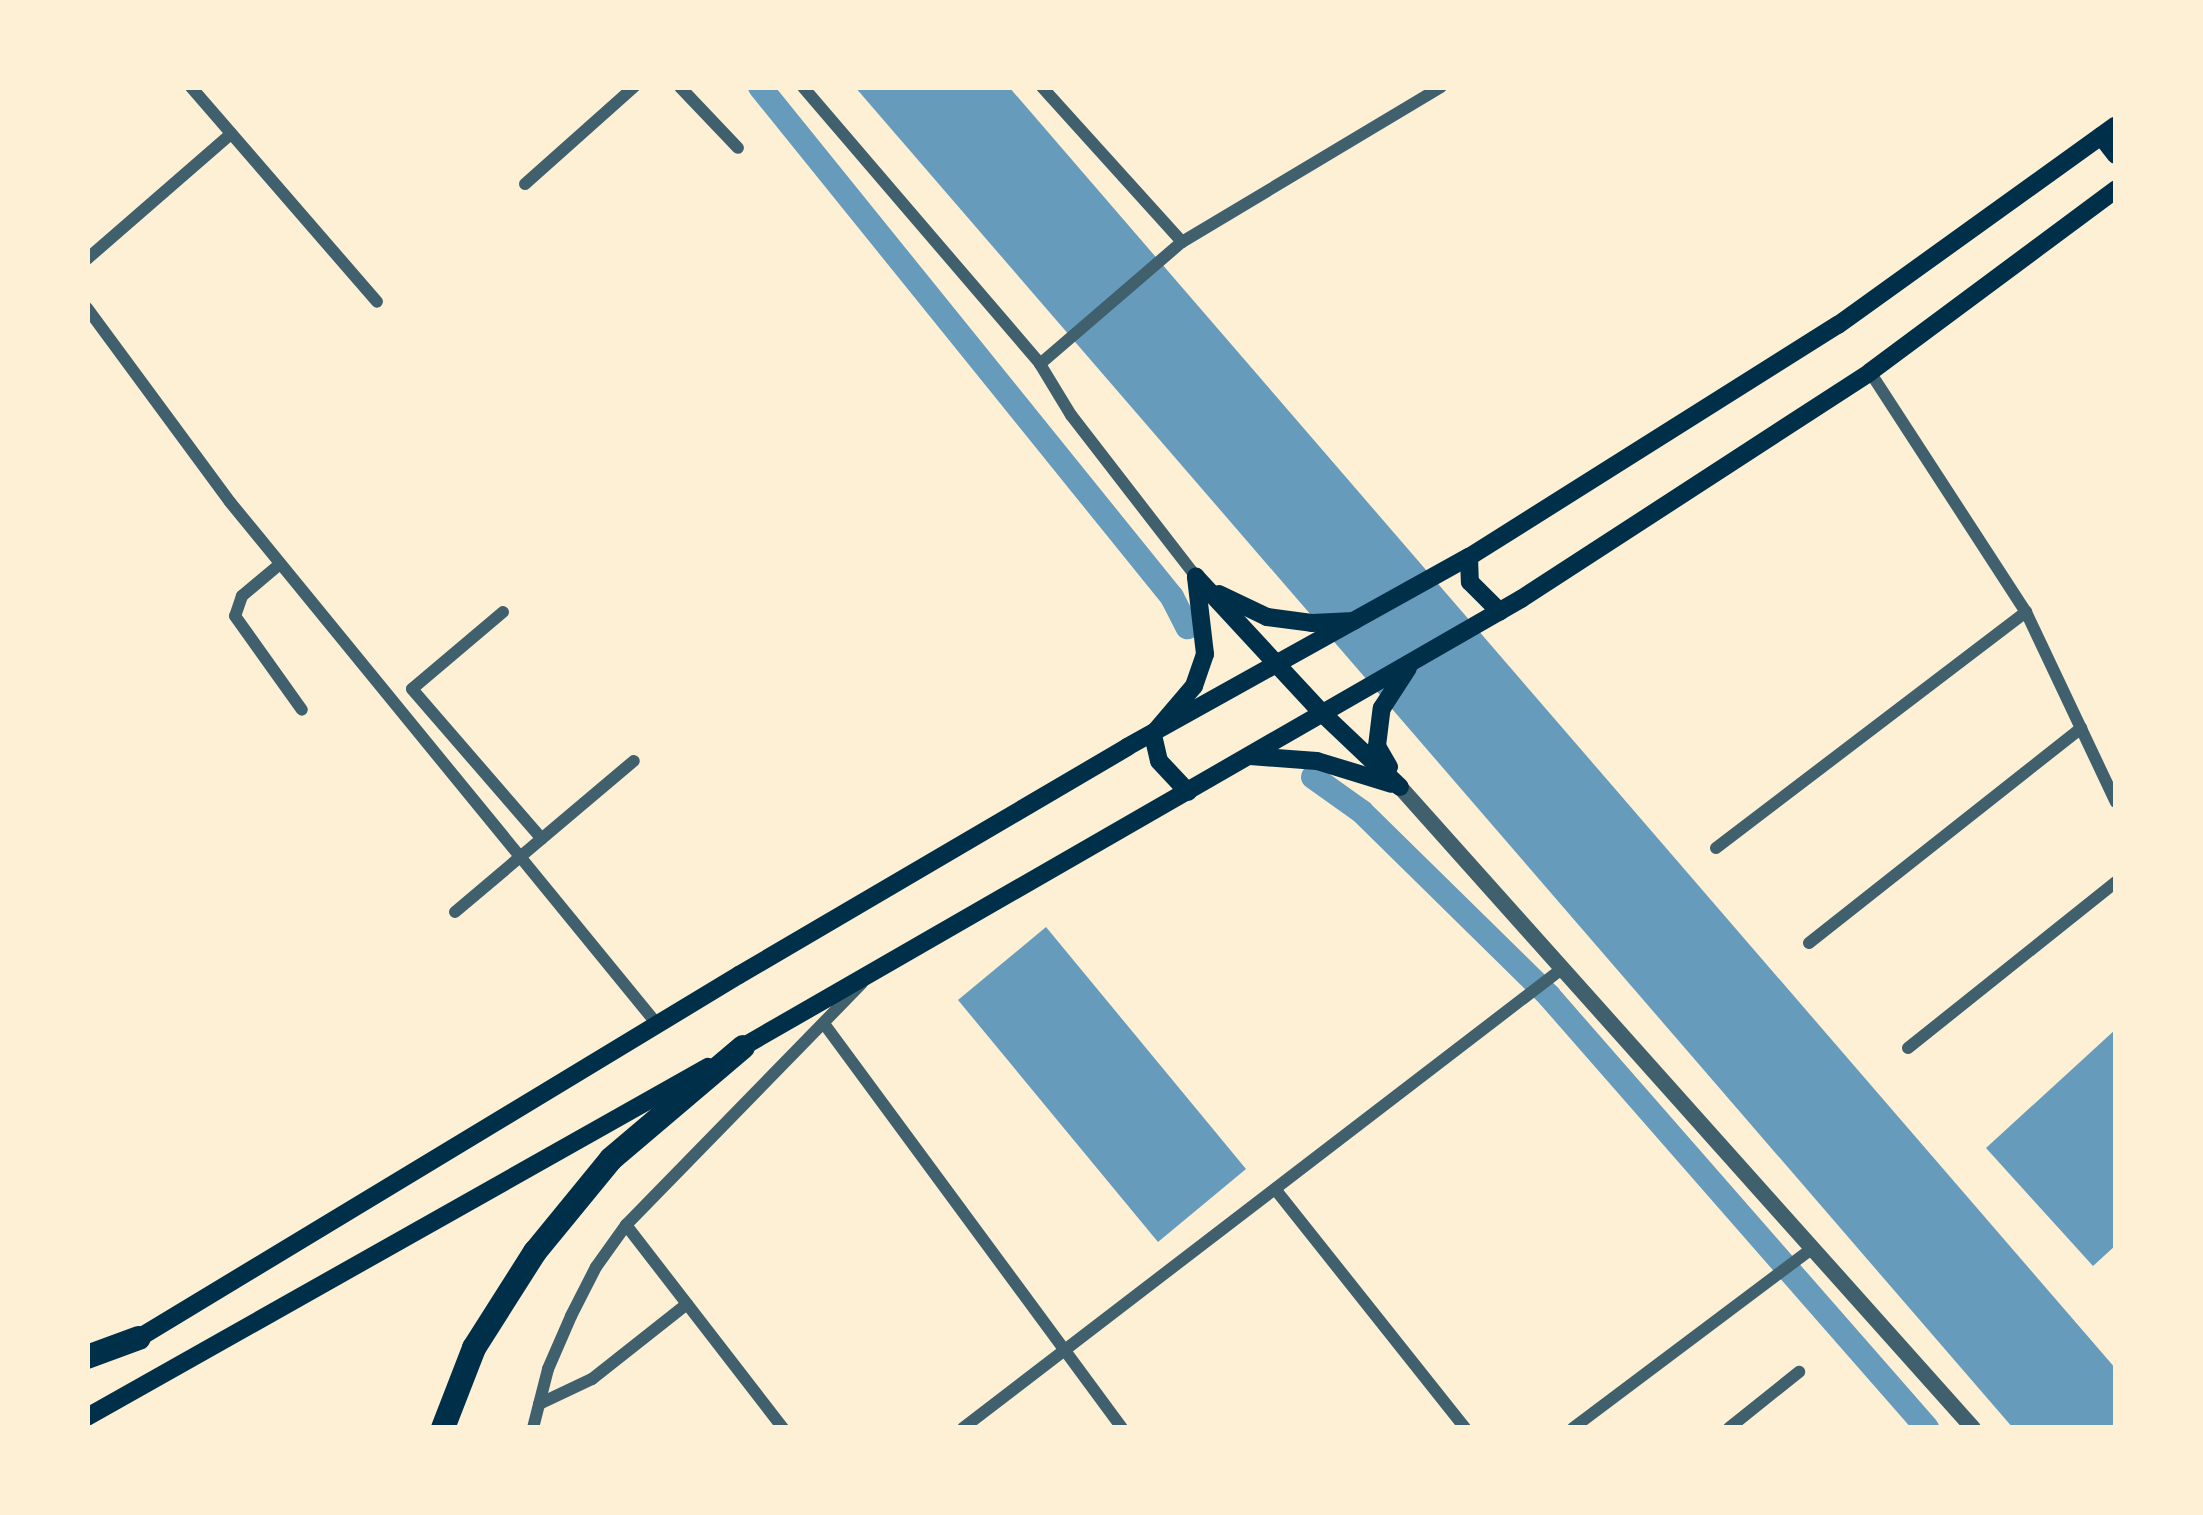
<!DOCTYPE html>
<html>
<head>
<meta charset="utf-8">
<style>
  body { margin:0 }
  #map { position:relative; width:2203px; height:1515px; overflow:hidden; background:#fdf0d5; font-family:"Fira Sans Condensed",sans-serif }
  div>[style] { position:absolute }
  .water>* { inset:0; background:#669bbc }
  .canal>* { height:24px; margin:-12px; padding:0 12px; transform-origin:12px; border-radius:12px; background:#669bbc }
  .minor>* { height:12px; margin:-6px; padding:0 6px; transform-origin:6px; border-radius:6px; background:#3f606c }
  .tertiary>* { height:16px; margin:-8px; padding:0 8px; transform-origin:8px; border-radius:8px; background:#3f606c }
  .secondary>* { height:18px; margin:-9px; padding:0 9px; transform-origin:9px; border-radius:9px; background:#003049 }
  .motorway>* { height:24px; margin:-12px; padding:0 12px; transform-origin:12px; border-radius:12px; background:#003049 }
  span { translate:-50% -50%; white-space:nowrap; text-align:center; line-height:1.15; -webkit-text-stroke:12px #fdf0d5; paint-order:stroke }
  .frame { position:absolute; inset:0; border:90px solid #fdf0d5; pointer-events:none }
</style>
</head>
<body>
<div id="map">
  <div class="water">
    <i style="clip-path:polygon(855px 87px,1009px 87px,2116px 1369px,2116px 1428px,2013px 1428px)"></i>
    <i style="clip-path:polygon(1046px 927px,1246px 1169px,1158px 1242px,958px 1000px)"></i>
    <i style="clip-path:polygon(2116px 1029px,2116px 1245px,2093px 1266px,1986px 1148px)"></i>
  </div>
  <div class="canal">
    <i style="left:760px;top:87px;width:656px;rotate:51.07deg"></i>
    <i style="left:1172px;top:597px;width:34px;rotate:63deg"></i>
    <i style="left:1313px;top:777px;width:60px;rotate:35.5deg"></i>
    <i style="left:1362px;top:812px;width:262px;rotate:44.5deg"></i>
    <i style="left:1549px;top:996px;width:574px;rotate:48.81deg"></i>
  </div>
  <div class="minor">
    <i style="left:191px;top:87px;width:284px;rotate:49.1deg"></i>
    <i style="left:680px;top:87px;width:84px;rotate:46.4deg"></i>
    <i style="left:803px;top:87px;width:365px;rotate:49.4deg"></i>
    <i style="left:1040px;top:364px;width:60px;rotate:58.7deg"></i>
    <i style="left:1071px;top:415px;width:205px;rotate:52.3deg"></i>
    <i style="left:1042px;top:87px;width:209px;rotate:47.9deg"></i>
    <i style="left:525px;top:184px;width:146px;rotate:-41.7deg"></i>
    <i style="left:87px;top:259px;width:191px;rotate:-41deg"></i>
    <i style="left:87px;top:308px;width:241px;rotate:53.6deg"></i>
    <i style="left:230px;top:502px;width:674px;rotate:50.72deg"></i>
    <i style="left:1040px;top:364px;width:187px;rotate:-40.7deg"></i>
    <i style="left:1182px;top:242px;width:302px;rotate:-30.9deg"></i>
    <i style="left:1870px;top:372px;width:286px;rotate:57deg"></i>
    <i style="left:2026px;top:612px;width:210px;rotate:64.7deg"></i>
    <i style="left:280px;top:564px;width:50px;rotate:139.9deg"></i>
    <i style="left:242px;top:596px;width:21px;rotate:109deg"></i>
    <i style="left:235px;top:616px;width:115px;rotate:54.5deg"></i>
    <i style="left:503px;top:612px;width:119px;rotate:139.8deg"></i>
    <i style="left:412px;top:689px;width:198px;rotate:49.1deg"></i>
    <i style="left:1716px;top:848px;width:390px;rotate:-37.3deg"></i>
    <i style="left:455px;top:912px;width:234px;rotate:-40.2deg"></i>
    <i style="left:1809px;top:943px;width:347px;rotate:-38.3deg"></i>
    <i style="left:825px;top:1025px;width:501px;rotate:53.61deg"></i>
    <i style="left:1908px;top:1048px;width:266px;rotate:-38.6deg"></i>
    <i style="left:1275px;top:1189px;width:305px;rotate:51.5deg"></i>
    <i style="left:626px;top:1225px;width:257px;rotate:52.3deg"></i>
    <i style="left:539px;top:1404px;width:59px;rotate:-25.3deg"></i>
    <i style="left:592px;top:1379px;width:121px;rotate:-38.3deg"></i>
    <i style="left:533px;top:1428px;width:61px;rotate:-75.7deg"></i>
    <i style="left:548px;top:1369px;width:58px;rotate:-66.5deg"></i>
    <i style="left:571px;top:1316px;width:55px;rotate:-63deg"></i>
    <i style="left:596px;top:1267px;width:52px;rotate:-54.5deg"></i>
    <i style="left:626px;top:1225px;width:338px;rotate:-45.7deg"></i>
    <i style="left:963px;top:1428px;width:756px;rotate:-37.48deg"></i>
    <i style="left:1573px;top:1428px;width:300px;rotate:-36.9deg"></i>
    <i style="left:1729px;top:1428px;width:90px;rotate:-38.7deg"></i>
  </div>
  <div class="tertiary">
    <i style="left:1400px;top:787px;width:860px;rotate:48.21deg"></i>
  </div>
  <div class="secondary">
    <i style="left:2101px;top:136px;width:24px;rotate:52deg"></i>
    <i style="left:1469px;top:557px;width:25px;rotate:88deg"></i>
    <i style="left:1470px;top:582px;width:42px;rotate:45deg"></i>
    <i style="left:1196px;top:577px;width:187px;rotate:47.2deg"></i>
    <i style="left:1323px;top:714px;width:106px;rotate:43.5deg"></i>
    <i style="left:1219px;top:594px;width:53px;rotate:25.6deg"></i>
    <i style="left:1267px;top:617px;width:45px;rotate:7.6deg"></i>
    <i style="left:1312px;top:623px;width:42px;rotate:-2.7deg"></i>
    <i style="left:1250px;top:756px;width:67px;rotate:4.3deg"></i>
    <i style="left:1317px;top:761px;width:78px;rotate:17deg"></i>
    <i style="left:1389px;top:767px;width:24px;rotate:-120deg"></i>
    <i style="left:1377px;top:746px;width:38px;rotate:-83deg"></i>
    <i style="left:1382px;top:708px;width:48px;rotate:-57deg"></i>
    <i style="left:1188px;top:792px;width:42px;rotate:-133.1deg"></i>
    <i style="left:1159px;top:761px;width:28px;rotate:-103deg"></i>
    <i style="left:1153px;top:734px;width:63px;rotate:-49.5deg"></i>
    <i style="left:1194px;top:686px;width:34px;rotate:-71deg"></i>
    <i style="left:1205px;top:654px;width:78px;rotate:-96.7deg"></i>
    <i style="left:732px;top:1053px;width:910px;rotate:-29.92deg"></i>
    <i style="left:1521px;top:599px;width:416px;rotate:-33deg"></i>
    <i style="left:1870px;top:372px;width:307px;rotate:-36.6deg"></i>
    <i style="left:132px;top:1342px;width:709px;rotate:-31.16deg"></i>
    <i style="left:739px;top:975px;width:450px;rotate:-30.4deg"></i>
    <i style="left:1127px;top:747px;width:391px;rotate:-29.1deg"></i>
    <i style="left:1469px;top:557px;width:436px;rotate:-32.2deg"></i>
    <i style="left:1838px;top:325px;width:342px;rotate:-35.7deg"></i>
    <i style="left:87px;top:1417px;width:713px;rotate:-29.41deg"></i>
  </div>
  <div class="motorway">
    <i style="left:87px;top:1357px;width:55px;rotate:-20.1deg"></i>
    <i style="left:443px;top:1428px;width:86px;rotate:-68.8deg"></i>
    <i style="left:474px;top:1348px;width:114px;rotate:-57.6deg"></i>
    <i style="left:535px;top:1252px;width:120px;rotate:-50.7deg"></i>
    <i style="left:611px;top:1159px;width:173px;rotate:-40.3deg"></i>
  </div>
  <div class="frame"></div>
</div>
</body>
</html>
